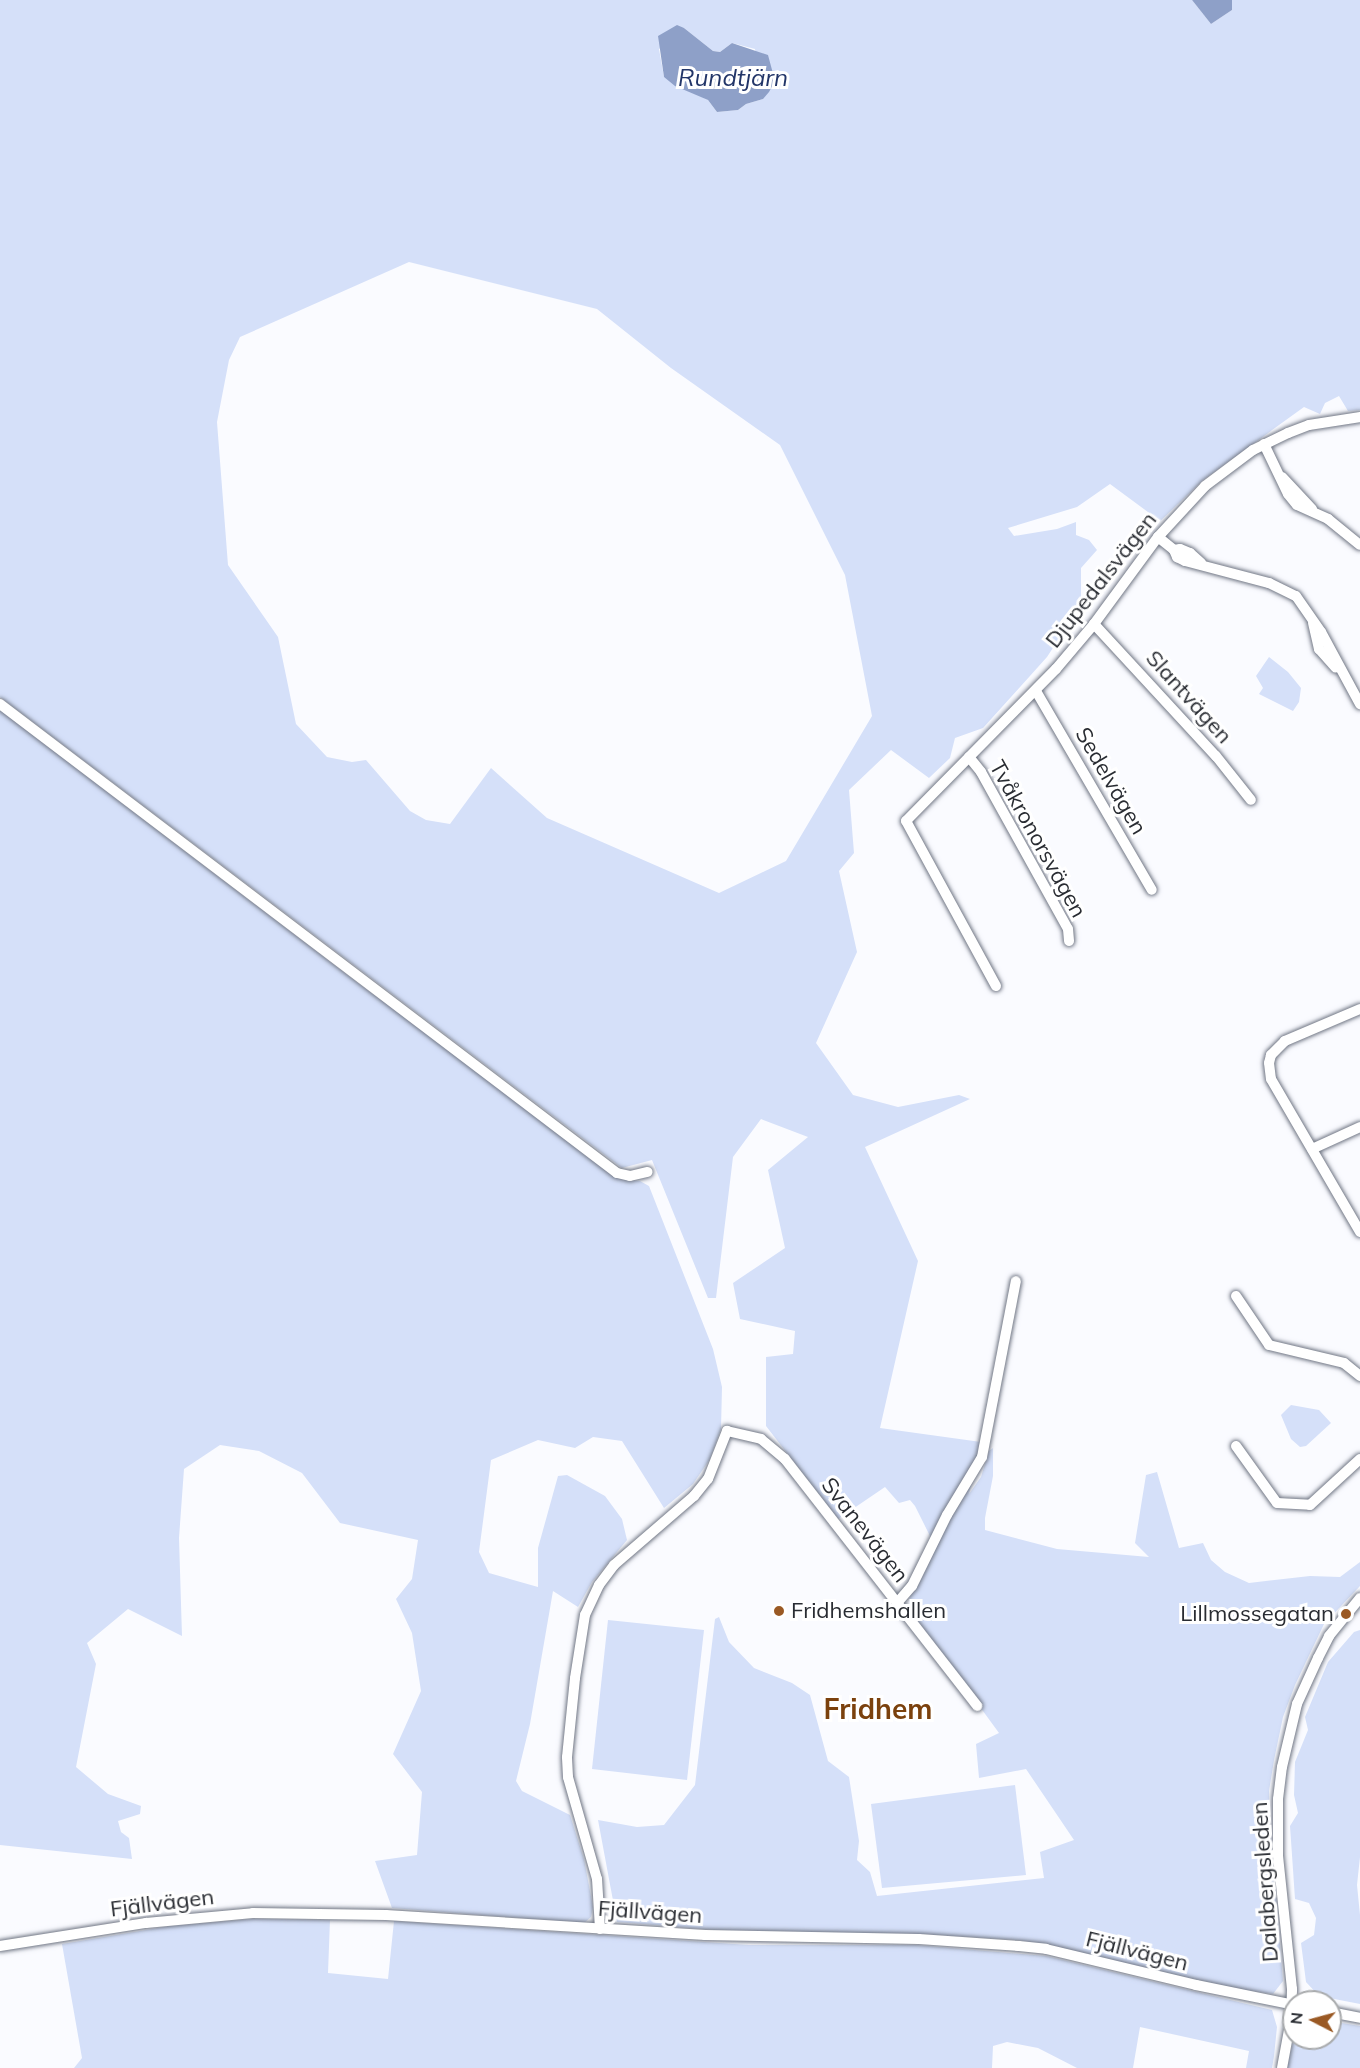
<!DOCTYPE html>
<html>
<head>
<meta charset="utf-8">
<style>
  body { margin:0 }
  #map { position:relative; width:1360px; height:2068px; overflow:hidden; background:#fafbff; font-family:Mulish,sans-serif }
  div>[style] { position:absolute }
  .green>* { inset:0; background:#d5e0f9 }
  .water>* { inset:0; background:#8ea0c8 }
  .roads { filter:drop-shadow(0 0 2px #717785) drop-shadow(0 0 2px #717785) }
  .minor>* { height:10px; margin:-5px; padding:0 5px; transform-origin:5px; border-radius:5px; background:#fff }
  .dots>* { width:16px; height:16px; translate:-50% -50%; box-sizing:border-box; border:3px solid #fff; border-radius:50% }
  span { translate:-50% -50%; white-space:nowrap; text-align:center; line-height:1.15; -webkit-text-stroke:6px #fff; paint-order:stroke }
  .street-label { font-size:22px; color:#292c32 }
  .poi-label { font-size:22px; color:#292c32 }
  .left { translate:0 -50%; text-align:left }
  .right { translate:-100% -50%; text-align:right }
  .water-label { font-size:24px; color:#223568; font-style:italic }
  .district-label { font-size:28px; color:#7b410d; font-weight:700 }
  .north { position:absolute; left:1282px; top:1990px; width:60px; height:60px; box-sizing:border-box; background:#fff; border:2px solid #a9abad; border-radius:50%; rotate:276deg; font-size:16px; font-weight:700; line-height:24px; text-align:center; color:#292c32 }
  .north::after { content:''; display:block; margin:auto; width:21px; height:27px; background:#9a5924; clip-path:polygon(50% 0,100% 100%,50% 72%,0 100%) }
</style>
</head>
<body>
<div id="map">
  <div class="green">
    <i style="clip-path:polygon(evenodd,0 0,1192px 0,1211px 24px,1232px 10px,1232px 0,1360px 0,1360px 410px,1348px 411px,1339px 396px,1325px 403px,1320px 414px,1304px 407px,1203px 480px,1151px 530px,1145px 526px,1152px 515px,1110px 484px,1077px 507px,1008px 528px,1014px 536px,1057px 529px,1076px 522px,1076px 535px,1089px 540px,1097px 550px,1081px 568px,1081px 605px,1047px 657px,983px 728px,955px 738px,950px 758px,929px 778px,891px 750px,849px 790px,854px 853px,839px 871px,857px 952px,816px 1043px,853px 1095px,898px 1107px,959px 1095px,970px 1099px,865px 1147px,918px 1261px,880px 1428px,981px 1442px,969px 1494px,981px 1477px,989px 1451px,993px 1448px,993px 1476px,985px 1518px,985px 1530px,1057px 1549px,1149px 1557px,1135px 1543px,1146px 1475px,1157px 1472px,1179px 1548px,1203px 1543px,1211px 1560px,1225px 1572px,1249px 1583px,1310px 1576px,1340px 1577px,1360px 1562px,1360px 1586px,1324px 1624px,1295px 1685px,1283px 1717px,1274px 1760px,1269px 1791px,1270px 1826px,1283px 1981px,1273px 1994px,1243px 1990px,1019px 1940px,919px 1934px,752px 1933px,617px 1922px,598px 1820px,637px 1827px,664px 1825px,695px 1785px,715px 1619px,719px 1617px,729px 1642px,754px 1668px,792px 1683px,810px 1695px,828px 1761px,849px 1777px,859px 1841px,857px 1860px,870px 1872px,877px 1896px,1044px 1878px,1040px 1852px,1074px 1840px,1026px 1769px,979px 1778px,976px 1744px,999px 1733px,910px 1611px,909px 1599px,931px 1538px,915px 1506px,910px 1500px,899px 1503px,885px 1487px,838px 1519px,766px 1426px,766px 1357px,793px 1354px,795px 1331px,740px 1319px,733px 1283px,785px 1248px,768px 1170px,808px 1137px,761px 1119px,733px 1157px,716px 1298px,708px 1298px,652px 1160px,622px 1168px,0 697px,0 0,684px 28px,713px 51px,720px 52px,732px 43px,755px 49px,763px 99px,746px 104px,738px 110px,717px 112px,708px 100px,664px 77px,659px 49px,684px 28px,0 0,409px 262px,597px 309px,671px 368px,780px 445px,845px 575px,872px 716px,786px 861px,719px 893px,547px 818px,491px 768px,450px 824px,426px 820px,410px 811px,366px 760px,352px 762px,327px 757px,296px 724px,278px 637px,228px 565px,217px 422px,229px 360px,240px 337px,409px 262px)"></i>
    <i style="clip-path:polygon(1269px 657px,1288px 672px,1301px 688px,1299px 702px,1293px 711px,1259px 694px,1263px 688px,1256px 676px)"></i>
    <i style="clip-path:polygon(0 710px,359px 984px,630px 1180px,640px 1181px,649px 1186px,713px 1349px,722px 1387px,721px 1429px,710px 1459px,693px 1484px,664px 1508px,622px 1441px,593px 1437px,575px 1448px,538px 1440px,491px 1460px,479px 1552px,489px 1573px,538px 1587px,538px 1548px,558px 1476px,567px 1475px,605px 1496px,622px 1519px,627px 1540px,592px 1582px,578px 1607px,553px 1591px,530px 1724px,516px 1781px,522px 1791px,570px 1815px,584px 1859px,593px 1907px,591px 1917px,584px 1923px,392px 1908px,375px 1861px,417px 1855px,422px 1792px,393px 1754px,421px 1691px,412px 1633px,396px 1599px,412px 1579px,418px 1540px,340px 1523px,302px 1473px,259px 1451px,220px 1445px,184px 1469px,179px 1538px,182px 1636px,128px 1609px,87px 1643px,96px 1664px,76px 1767px,108px 1794px,141px 1806px,140px 1814px,118px 1821px,121px 1832px,129px 1838px,132px 1859px,0 1845px)"></i>
    <i style="clip-path:polygon(1291px 1405px,1319px 1410px,1331px 1423px,1306px 1446px,1300px 1447px,1291px 1439px,1281px 1415px)"></i>
    <i style="clip-path:polygon(608px 1620px,704px 1630px,687px 1780px,592px 1769px)"></i>
    <i style="clip-path:polygon(1360px 1630px,1360px 1857px,1357px 1885px,1360px 1915px,1360px 2004px,1319px 1996px,1306px 1982px,1301px 1943px,1314px 1935px,1316px 1918px,1309px 1903px,1295px 1899px,1290px 1826px,1298px 1813px,1294px 1795px,1295px 1762px,1308px 1730px,1305px 1717px,1328px 1662px,1354px 1632px)"></i>
    <i style="clip-path:polygon(1015px 1785px,1026px 1875px,882px 1888px,871px 1804px)"></i>
    <i style="clip-path:polygon(252px 1919px,330px 1920px,328px 1973px,388px 1979px,394px 1921px,749px 1945px,916px 1945px,1046px 1956px,1272px 2010px,1277px 2027px,1274px 2056px,1272px 2068px,1246px 2068px,1249px 2051px,1140px 2027px,1133px 2068px,1077px 2068px,1038px 2048px,1007px 2042px,993px 2046px,992px 2068px,74px 2068px,82px 2058px,62px 1944px,170px 1926px)"></i>
    <i style="clip-path:polygon(1330px 2021px,1360px 2026px,1360px 2068px,1287px 2068px,1294px 2038px,1330px 2038px)"></i>
  </div>
  <div class="water">
    <i style="clip-path:polygon(1192px 0,1232px 0,1232px 10px,1211px 24px)"></i>
    <i style="clip-path:polygon(677px 25px,684px 28px,713px 51px,720px 52px,732px 43px,768px 55px,775px 81px,769px 92px,763px 99px,746px 104px,738px 110px,717px 112px,708px 100px,675px 86px,664px 77px,658px 36px)"></i>
  </div>
  <div class="roads">
    <div class="minor">
      <i style="left:1264px;top:444px;width:55px;rotate:64.4deg"></i>
      <i style="left:1288px;top:494px;width:14px;rotate:51deg"></i>
      <i style="left:1297px;top:505px;width:34px;rotate:24deg"></i>
      <i style="left:1328px;top:519px;width:41px;rotate:39.1deg"></i>
      <i style="left:1282px;top:477px;width:44px;rotate:46.8deg"></i>
      <i style="left:1158px;top:537px;width:21px;rotate:39deg"></i>
      <i style="left:1174px;top:550px;width:8px;rotate:67deg"></i>
      <i style="left:1177px;top:557px;width:9px;rotate:27deg"></i>
      <i style="left:1185px;top:561px;width:87px;rotate:14.7deg"></i>
      <i style="left:1269px;top:583px;width:30px;rotate:26deg"></i>
      <i style="left:1296px;top:596px;width:44px;rotate:55.2deg"></i>
      <i style="left:1321px;top:632px;width:82px;rotate:61.6deg"></i>
      <i style="left:1174px;top:550px;width:6px;rotate:-9deg"></i>
      <i style="left:1180px;top:549px;width:11px;rotate:22deg"></i>
      <i style="left:1190px;top:553px;width:15px;rotate:42deg"></i>
      <i style="left:1313px;top:623px;width:27px;rotate:77deg"></i>
      <i style="left:1319px;top:649px;width:25px;rotate:48deg"></i>
      <i style="left:1094px;top:624px;width:180px;rotate:47.3deg"></i>
      <i style="left:1216px;top:756px;width:56px;rotate:51.5deg"></i>
      <i style="left:1036px;top:691px;width:230px;rotate:59.8deg"></i>
      <i style="left:0;top:704px;width:775px;rotate:37.24deg"></i>
      <i style="left:617px;top:1173px;width:13px;rotate:13deg"></i>
      <i style="left:630px;top:1176px;width:18px;rotate:-13deg"></i>
      <i style="left:969px;top:757px;width:19px;rotate:51deg"></i>
      <i style="left:981px;top:772px;width:179px;rotate:61deg"></i>
      <i style="left:1068px;top:929px;width:12px;rotate:85deg"></i>
      <i style="left:996px;top:986px;width:188px;rotate:-118.6deg"></i>
      <i style="left:906px;top:821px;width:214px;rotate:-45.4deg"></i>
      <i style="left:1056px;top:669px;width:59px;rotate:-49.8deg"></i>
      <i style="left:1094px;top:624px;width:108px;rotate:-53.7deg"></i>
      <i style="left:1158px;top:537px;width:69px;rotate:-47.3deg"></i>
      <i style="left:1205px;top:486px;width:60px;rotate:-36.9deg"></i>
      <i style="left:1253px;top:450px;width:39px;rotate:-26deg"></i>
      <i style="left:1288px;top:433px;width:22px;rotate:-21deg"></i>
      <i style="left:1309px;top:425px;width:52px;rotate:-8.9deg"></i>
      <i style="left:1360px;top:1009px;width:82px;rotate:156.9deg"></i>
      <i style="left:1285px;top:1041px;width:20px;rotate:135deg"></i>
      <i style="left:1271px;top:1055px;width:8px;rotate:104deg"></i>
      <i style="left:1269px;top:1063px;width:16px;rotate:83deg"></i>
      <i style="left:1271px;top:1079px;width:177px;rotate:59.8deg"></i>
      <i style="left:1312px;top:1149px;width:53px;rotate:-24.6deg"></i>
      <i style="left:1236px;top:1296px;width:59px;rotate:56deg"></i>
      <i style="left:1269px;top:1345px;width:77px;rotate:13.5deg"></i>
      <i style="left:1344px;top:1363px;width:21px;rotate:39deg"></i>
      <i style="left:1236px;top:1446px;width:70px;rotate:54.3deg"></i>
      <i style="left:1277px;top:1503px;width:33px;rotate:3deg"></i>
      <i style="left:1310px;top:1505px;width:68px;rotate:-42.6deg"></i>
      <i style="left:897px;top:1603px;width:23px;rotate:-49deg"></i>
      <i style="left:912px;top:1586px;width:79px;rotate:-63.8deg"></i>
      <i style="left:947px;top:1515px;width:68px;rotate:-58.9deg"></i>
      <i style="left:982px;top:1457px;width:179px;rotate:-79.1deg"></i>
      <i style="left:600px;top:1929px;width:50px;rotate:-93.4deg"></i>
      <i style="left:597px;top:1879px;width:106px;rotate:-105.9deg"></i>
      <i style="left:568px;top:1777px;width:20px;rotate:-93deg"></i>
      <i style="left:567px;top:1757px;width:79px;rotate:-84.2deg"></i>
      <i style="left:575px;top:1678px;width:64px;rotate:-81deg"></i>
      <i style="left:585px;top:1615px;width:33px;rotate:-65deg"></i>
      <i style="left:599px;top:1585px;width:25px;rotate:-53deg"></i>
      <i style="left:614px;top:1565px;width:106px;rotate:-40.8deg"></i>
      <i style="left:694px;top:1496px;width:22px;rotate:-51deg"></i>
      <i style="left:708px;top:1479px;width:52px;rotate:-68.4deg"></i>
      <i style="left:727px;top:1431px;width:35px;rotate:13deg"></i>
      <i style="left:761px;top:1439px;width:31px;rotate:40deg"></i>
      <i style="left:785px;top:1459px;width:313px;rotate:52.1deg"></i>
      <i style="left:0;top:1946px;width:148px;rotate:-9deg"></i>
      <i style="left:146px;top:1923px;width:107px;rotate:-5.3deg"></i>
      <i style="left:253px;top:1913px;width:133px;rotate:0.9deg"></i>
      <i style="left:386px;top:1915px;width:320px;rotate:3.6deg"></i>
      <i style="left:705px;top:1935px;width:214px;rotate:1.1deg"></i>
      <i style="left:919px;top:1939px;width:100px;rotate:4deg"></i>
      <i style="left:1019px;top:1946px;width:27px;rotate:6deg"></i>
      <i style="left:1046px;top:1949px;width:154px;rotate:13.5deg"></i>
      <i style="left:1196px;top:1985px;width:100px;rotate:11.5deg"></i>
      <i style="left:1330px;top:2012px;width:31px;rotate:11deg"></i>
      <i style="left:1282px;top:2068px;width:50px;rotate:-79.6deg"></i>
      <i style="left:1291px;top:2019px;width:30px;rotate:-88deg"></i>
      <i style="left:1292px;top:1989px;width:135px;rotate:-96deg"></i>
      <i style="left:1278px;top:1855px;width:56px;rotate:-90deg"></i>
      <i style="left:1278px;top:1799px;width:32px;rotate:-83deg"></i>
      <i style="left:1282px;top:1767px;width:65px;rotate:-76.6deg"></i>
      <i style="left:1297px;top:1704px;width:51px;rotate:-65.5deg"></i>
      <i style="left:1318px;top:1658px;width:25px;rotate:-63deg"></i>
      <i style="left:1329px;top:1636px;width:49px;rotate:-50.8deg"></i>
    </div>
  </div>
  <div class="dots">
    <i style="left:779px;top:1611px;background:#9a5924"></i>
    <i style="left:1346px;top:1614px;background:#9a5924"></i>
  </div>
  <div class="street-label">
    <span style="left:1101px;top:580px;rotate:-52deg">Djupedalsvägen</span>
    <span style="left:1189px;top:697px;rotate:48deg">Slantvägen</span>
    <span style="left:1111px;top:781px;rotate:60deg">Sedelvägen</span>
    <span style="left:1038px;top:839px;rotate:61deg">Tvåkronorsvägen</span>
    <span style="left:865px;top:1530px;rotate:52deg">Svanevägen</span>
    <span style="left:1265px;top:1882px;rotate:-94deg">Dalabergsleden</span>
    <span style="left:162px;top:1903px;rotate:-7deg">Fjällvägen</span>
    <span style="left:650px;top:1912px;rotate:4deg">Fjällvägen</span>
    <span style="left:1137px;top:1951px;rotate:14deg">Fjällvägen</span>
  </div>
  <div class="poi-label">
    <span class="left" style="left:791px;top:1611px">Fridhemshallen</span>
    <span class="right" style="left:1334px;top:1614px">Lillmossegatan</span>
  </div>
  <div class="water-label">
    <span style="left:733px;top:78px">Rundtjärn</span>
  </div>
  <div class="district-label">
    <span style="left:878px;top:1709px">Fridhem</span>
  </div>
  <div class="north">N</div>
</div>
</body>
</html>
